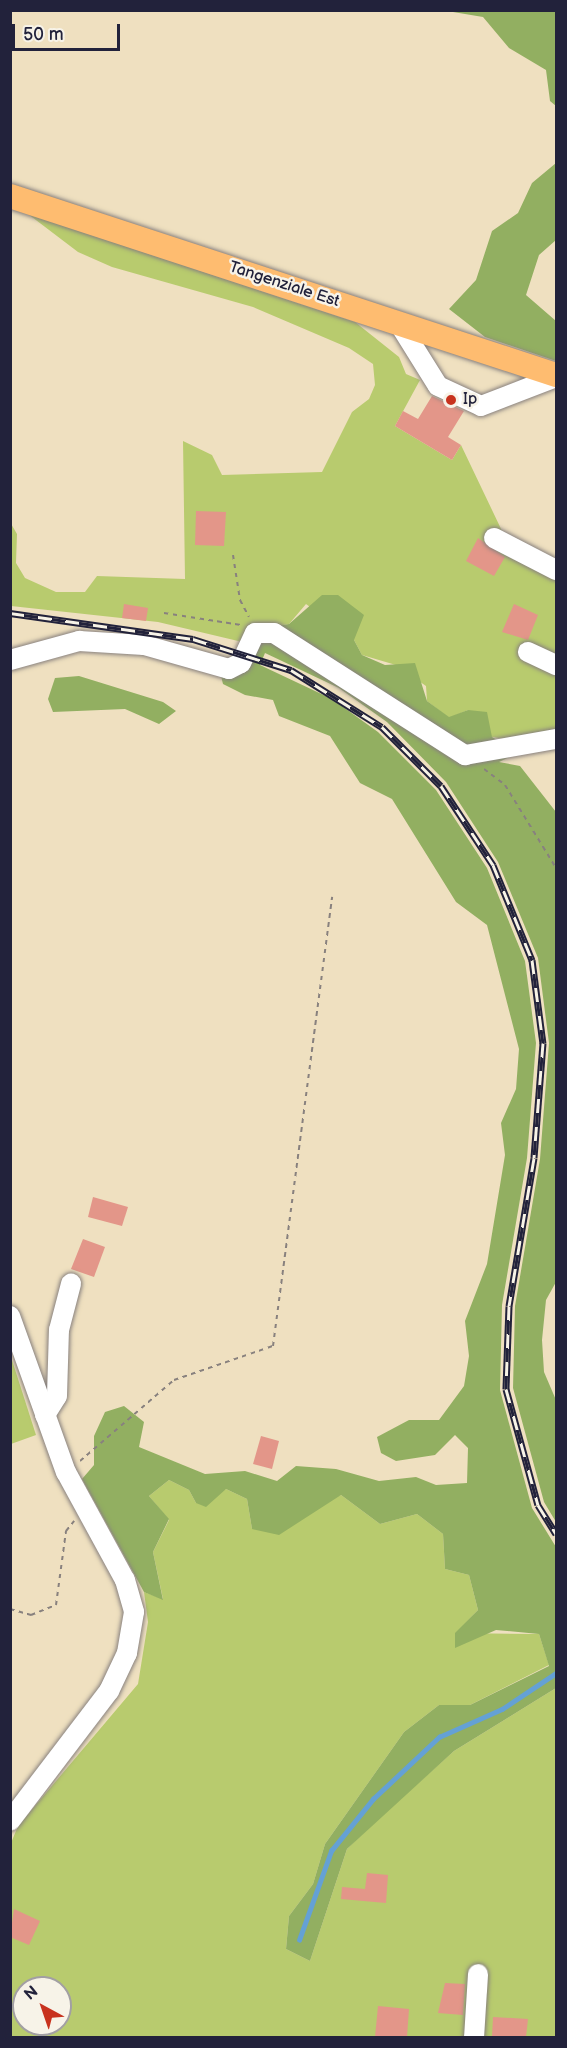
<!DOCTYPE html>
<html>
<head>
<meta charset="utf-8">
<style>
  body { margin:0 }
  #map { position:relative; width:567px; height:2048px; overflow:hidden; background:#efe0c0; font-family:"Balsamiq Sans",sans-serif }
  div>[style] { position:absolute }
  .green>* { inset:0; background:#b8cb6e }
  .forest>* { inset:0; background:#92af61 }
  .stream>* { height:4.5px; margin:-2.25px; padding:0 2.25px; transform-origin:2.25px; border-radius:2.25px; background:#64a1d5 }
  .building>* { inset:0; background:#e39689 }
  .path>* { height:2px; margin-top:-1px; transform-origin:0; background:repeating-linear-gradient(90deg,#88817e 0 4.5px,transparent 0 9px) }
  .roads { filter:drop-shadow(0 0 2px #88817e) drop-shadow(0 0 2px #88817e) }
  .minor>* { height:20px; margin:-10px; padding:0 10px; transform-origin:10px; border-radius:10px; background:#fff }
  .major>* { height:24px; margin:-12px; padding:0 12px; transform-origin:12px; border-radius:12px; background:#febc70 }
  .rail>* { height:7px; margin-top:-3.5px; transform-origin:0; background:repeating-linear-gradient(90deg,#f7f3e8 0 14px,#22223b 0 28px); box-sizing:border-box; border-block:2px solid #22223b }
  .dots>* { width:16px; height:16px; translate:-50% -50%; box-sizing:border-box; border:3px solid #f7f3e8; border-radius:50% }
  span { translate:-50% -50%; white-space:nowrap; text-align:center; line-height:1.15; -webkit-text-stroke:5px #f7f3e8; paint-order:stroke }
  .street-label { font-size:16px; color:#22223b }
  .poi-label { font-size:16px; color:#22223b }
  .left { translate:0 -50%; text-align:left }
  .frame { position:absolute; inset:0; border:12px solid #22223b; pointer-events:none }
  .north { position:absolute; left:12px; top:1976px; width:60px; height:60px; box-sizing:border-box; background:#f7f3e8; border:2px solid #a29fa3; border-radius:50%; rotate:320deg; font-size:16px; font-weight:700; line-height:24px; text-align:center; color:#22223b }
  .north::after { content:''; display:block; margin:auto; width:21px; height:27px; background:#c8321e; clip-path:polygon(50% 0,100% 100%,50% 72%,0 100%) }
  .scale { position:absolute; left:12px; top:24px; width:108px; height:27px; box-sizing:border-box; border:3px solid #22223b; border-top:0; padding-left:8px; font-size:18px; line-height:21px; white-space:nowrap; color:#22223b; -webkit-text-stroke:4px #f7f3e8; paint-order:stroke }
</style>
</head>
<body>
<div id="map">
  <div class="green">
    <i style="clip-path:polygon(28px 214px,355px 322px,399px 357px,406px 374px,420px 380px,395px 426px,452px 460px,461px 445px,503px 533px,556px 562px,556px 747px,492px 737px,468px 710px,449px 718px,427px 701px,426px 686px,396px 665px,362px 655px,354px 640px,306px 604px,289px 624px,265px 628px,255px 645px,158px 622px,11px 606px,10px 522px,17px 534px,16px 563px,25px 578px,56px 592px,85px 592px,97px 576px,185px 579px,183px 441px,212px 455px,222px 475px,322px 472px,352px 412px,369px 399px,375px 385px,373px 364px,349px 348px,253px 307px,112px 267px,78px 252px)"></i>
    <i style="clip-path:polygon(11px 1357px,36px 1435px,11px 1444px,10px 1444px)"></i>
    <i style="clip-path:polygon(evenodd,169px 1480px,189px 1490px,196px 1503px,226px 1489px,247px 1499px,252px 1529px,341px 1495px,380px 1524px,417px 1514px,443px 1534px,445px 1569px,469px 1575px,478px 1610px,456px 1633px,539px 1634px,549px 1665px,470px 1705px,439px 1705px,404px 1732px,325px 1844px,313px 1884px,289px 1916px,286px 1949px,310px 1961px,347px 1849px,377px 1820px,454px 1751px,556px 1688px,556px 2037px,11px 2038px,11px 1843px,18px 1826px,138px 1684px,148px 1622px,144px 1592px,163px 1599px,153px 1552px,169px 1520px,149px 1496px,169px 1480px,24px 1988px,60px 1988px,60px 2024px,24px 2024px,24px 1988px)"></i>
  </div>
  <div class="forest">
    <i style="clip-path:polygon(447px 11px,556px 11px,556px 106px,550px 101px,546px 70px,509px 48px,483px 17px)"></i>
    <i style="clip-path:polygon(556px 163px,556px 240px,539px 255px,526px 295px,556px 321px,556px 361px,485px 337px,449px 309px,476px 280px,492px 231px,518px 213px,532px 183px)"></i>
    <i style="clip-path:polygon(322px 595px,338px 595px,364px 615px,354px 640px,362px 655px,385px 665px,415px 663px,427px 701px,449px 717px,468px 710px,487px 712px,492px 737px,518px 753px,499px 762px,520px 766px,556px 812px,556px 1282px,546px 1300px,542px 1340px,544px 1372px,556px 1400px,556px 1522px,544px 1502px,513px 1388px,515px 1306px,540px 1159px,549px 1043px,538px 958px,498px 862px,446px 782px,387px 722px,339px 688px,265px 653px,260px 665px,332px 699px,378px 732px,436px 790px,487px 868px,525px 961px,536px 1043px,527px 1158px,502px 1305px,500px 1390px,532px 1508px,556px 1547px,556px 1688px,454px 1751px,347px 1849px,310px 1961px,286px 1949px,289px 1916px,313px 1884px,325px 1844px,404px 1732px,439px 1705px,470px 1705px,549px 1666px,539px 1634px,496px 1630px,455px 1648px,455px 1633px,478px 1610px,469px 1575px,445px 1569px,443px 1534px,417px 1514px,380px 1524px,341px 1495px,279px 1535px,252px 1529px,247px 1499px,226px 1489px,206px 1507px,196px 1503px,189px 1490px,169px 1480px,149px 1496px,169px 1519px,153px 1552px,163px 1600px,144px 1592px,82px 1479px,94px 1465px,94px 1436px,105px 1412px,124px 1406px,144px 1422px,139px 1447px,205px 1474px,245px 1471px,277px 1481px,296px 1466px,336px 1469px,379px 1481px,416px 1477px,436px 1485px,467px 1483px,468px 1448px,455px 1435px,435px 1455px,396px 1461px,381px 1453px,377px 1437px,409px 1420px,439px 1420px,464px 1386px,469px 1356px,465px 1321px,487px 1264px,505px 1155px,501px 1123px,516px 1089px,519px 1049px,487px 925px,456px 902px,392px 799px,360px 783px,330px 736px,279px 716px,273px 700px,245px 695px,223px 684px,221px 676px,265px 628px,289px 624px)"></i>
    <i style="clip-path:polygon(79px 676px,163px 702px,176px 711px,159px 724px,125px 709px,53px 712px,48px 699px,55px 678px)"></i>
  </div>
  <div class="stream">
    <i style="left:299px;top:1940px;width:95px;rotate:-70.2deg"></i>
    <i style="left:331px;top:1851px;width:67px;rotate:-51.1deg"></i>
    <i style="left:373px;top:1799px;width:91px;rotate:-43.2deg"></i>
    <i style="left:439px;top:1737px;width:69px;rotate:-24deg"></i>
    <i style="left:502px;top:1709px;width:65px;rotate:-33.7deg"></i>
  </div>
  <div class="building">
    <i style="clip-path:polygon(432px 396px,464px 411px,448px 437px,461px 445px,452px 460px,395px 426px,403px 411px,418px 419px)"></i>
    <i style="clip-path:polygon(196px 511px,226px 512px,224px 546px,195px 545px)"></i>
    <i style="clip-path:polygon(478px 538px,505px 557px,494px 576px,466px 561px)"></i>
    <i style="clip-path:polygon(124px 604px,148px 608px,146px 621px,122px 618px)"></i>
    <i style="clip-path:polygon(514px 604px,538px 615px,528px 640px,502px 632px)"></i>
    <i style="clip-path:polygon(93px 1197px,128px 1207px,122px 1226px,88px 1217px)"></i>
    <i style="clip-path:polygon(83px 1239px,105px 1247px,94px 1277px,71px 1269px)"></i>
    <i style="clip-path:polygon(261px 1436px,279px 1441px,272px 1469px,253px 1464px)"></i>
    <i style="clip-path:polygon(367px 1873px,388px 1875px,386px 1903px,341px 1899px,342px 1887px,365px 1889px)"></i>
    <i style="clip-path:polygon(14px 1909px,40px 1921px,29px 1945px,10px 1937px)"></i>
    <i style="clip-path:polygon(445px 1983px,465px 1984px,463px 2015px,438px 2013px)"></i>
    <i style="clip-path:polygon(378px 2006px,409px 2009px,407px 2037px,375px 2037px)"></i>
    <i style="clip-path:polygon(493px 2017px,528px 2019px,526px 2037px,492px 2037px)"></i>
  </div>
  <div class="path">
    <i style="left:233px;top:555px;width:46px;rotate:81.2deg"></i>
    <i style="left:240px;top:600px;width:19px;rotate:62deg"></i>
    <i style="left:164px;top:613px;width:78px;rotate:8.9deg"></i>
    <i style="left:484px;top:769px;width:26px;rotate:37deg"></i>
    <i style="left:505px;top:785px;width:97px;rotate:58.4deg"></i>
    <i style="left:80px;top:1461px;width:124px;rotate:-40.8deg"></i>
    <i style="left:174px;top:1380px;width:105px;rotate:-19deg"></i>
    <i style="left:273px;top:1346px;width:453px;rotate:-82.5deg"></i>
    <i style="left:10px;top:1609px;width:22px;rotate:16deg"></i>
    <i style="left:31px;top:1615px;width:27px;rotate:-22deg"></i>
    <i style="left:56px;top:1605px;width:75px;rotate:-82.3deg"></i>
    <i style="left:66px;top:1531px;width:13px;rotate:-51deg"></i>
  </div>
  <div class="roads">
    <div class="minor">
      <i style="left:398px;top:322px;width:75px;rotate:58deg"></i>
      <i style="left:438px;top:386px;width:47px;rotate:24.9deg"></i>
      <i style="left:481px;top:406px;width:80px;rotate:-21.1deg"></i>
      <i style="left:494px;top:538px;width:70px;rotate:27.3deg"></i>
      <i style="left:528px;top:652px;width:31px;rotate:25deg"></i>
      <i style="left:10px;top:660px;width:72px;rotate:-15.4deg"></i>
      <i style="left:79px;top:641px;width:65px;rotate:3.5deg"></i>
      <i style="left:144px;top:645px;width:88px;rotate:15.8deg"></i>
      <i style="left:229px;top:669px;width:13px;rotate:-27deg"></i>
      <i style="left:241px;top:663px;width:33px;rotate:-65deg"></i>
      <i style="left:255px;top:633px;width:19px"></i>
      <i style="left:274px;top:633px;width:227px;rotate:32.6deg"></i>
      <i style="left:465px;top:755px;width:92px;rotate:-10deg"></i>
      <i style="left:10px;top:1316px;width:166px;rotate:70.3deg"></i>
      <i style="left:66px;top:1472px;width:123px;rotate:61.4deg"></i>
      <i style="left:125px;top:1580px;width:33px;rotate:74deg"></i>
      <i style="left:134px;top:1612px;width:42px;rotate:99.7deg"></i>
      <i style="left:127px;top:1653px;width:42px;rotate:115.3deg"></i>
      <i style="left:109px;top:1691px;width:163px;rotate:127.3deg"></i>
      <i style="left:45px;top:1415px;width:22px;rotate:-58deg"></i>
      <i style="left:57px;top:1396px;width:66px;rotate:-88.3deg"></i>
      <i style="left:59px;top:1330px;width:48px;rotate:-75.4deg"></i>
      <i style="left:474px;top:2038px;width:64px;rotate:-86.4deg"></i>
    </div>
    <div class="major">
      <i style="left:10px;top:196px;width:575px;rotate:18.15deg"></i>
    </div>
  </div>
  <div class="rail">
    <i style="left:10px;top:613px;width:185px;rotate:8.1deg"></i>
    <i style="left:193px;top:639px;width:103px;rotate:17.6deg"></i>
    <i style="left:291px;top:670px;width:107px;rotate:32.1deg"></i>
    <i style="left:382px;top:727px;width:83px;rotate:45deg"></i>
    <i style="left:441px;top:786px;width:95px;rotate:56.6deg"></i>
    <i style="left:493px;top:865px;width:103px;rotate:67.7deg"></i>
    <i style="left:532px;top:960px;width:84px;rotate:82.5deg"></i>
    <i style="left:543px;top:1043px;width:115px;rotate:94.5deg"></i>
    <i style="left:534px;top:1158px;width:150px;rotate:99.6deg"></i>
    <i style="left:509px;top:1306px;width:83px;rotate:92.1deg"></i>
    <i style="left:506px;top:1389px;width:120px;rotate:74.6deg"></i>
    <i style="left:538px;top:1505px;width:34px;rotate:58deg"></i>
  </div>
  <div class="dots">
    <i style="left:451px;top:400px;background:#c8321e"></i>
  </div>
  <div class="street-label">
    <span style="left:284px;top:285px;rotate:18deg">Tangenziale Est</span>
  </div>
  <div class="poi-label">
    <span class="left" style="left:463px;top:400px">Ip</span>
  </div>
  <div class="frame"></div>
  <div class="north">N</div>
  <div class="scale">50 m</div>
</div>
</body>
</html>
